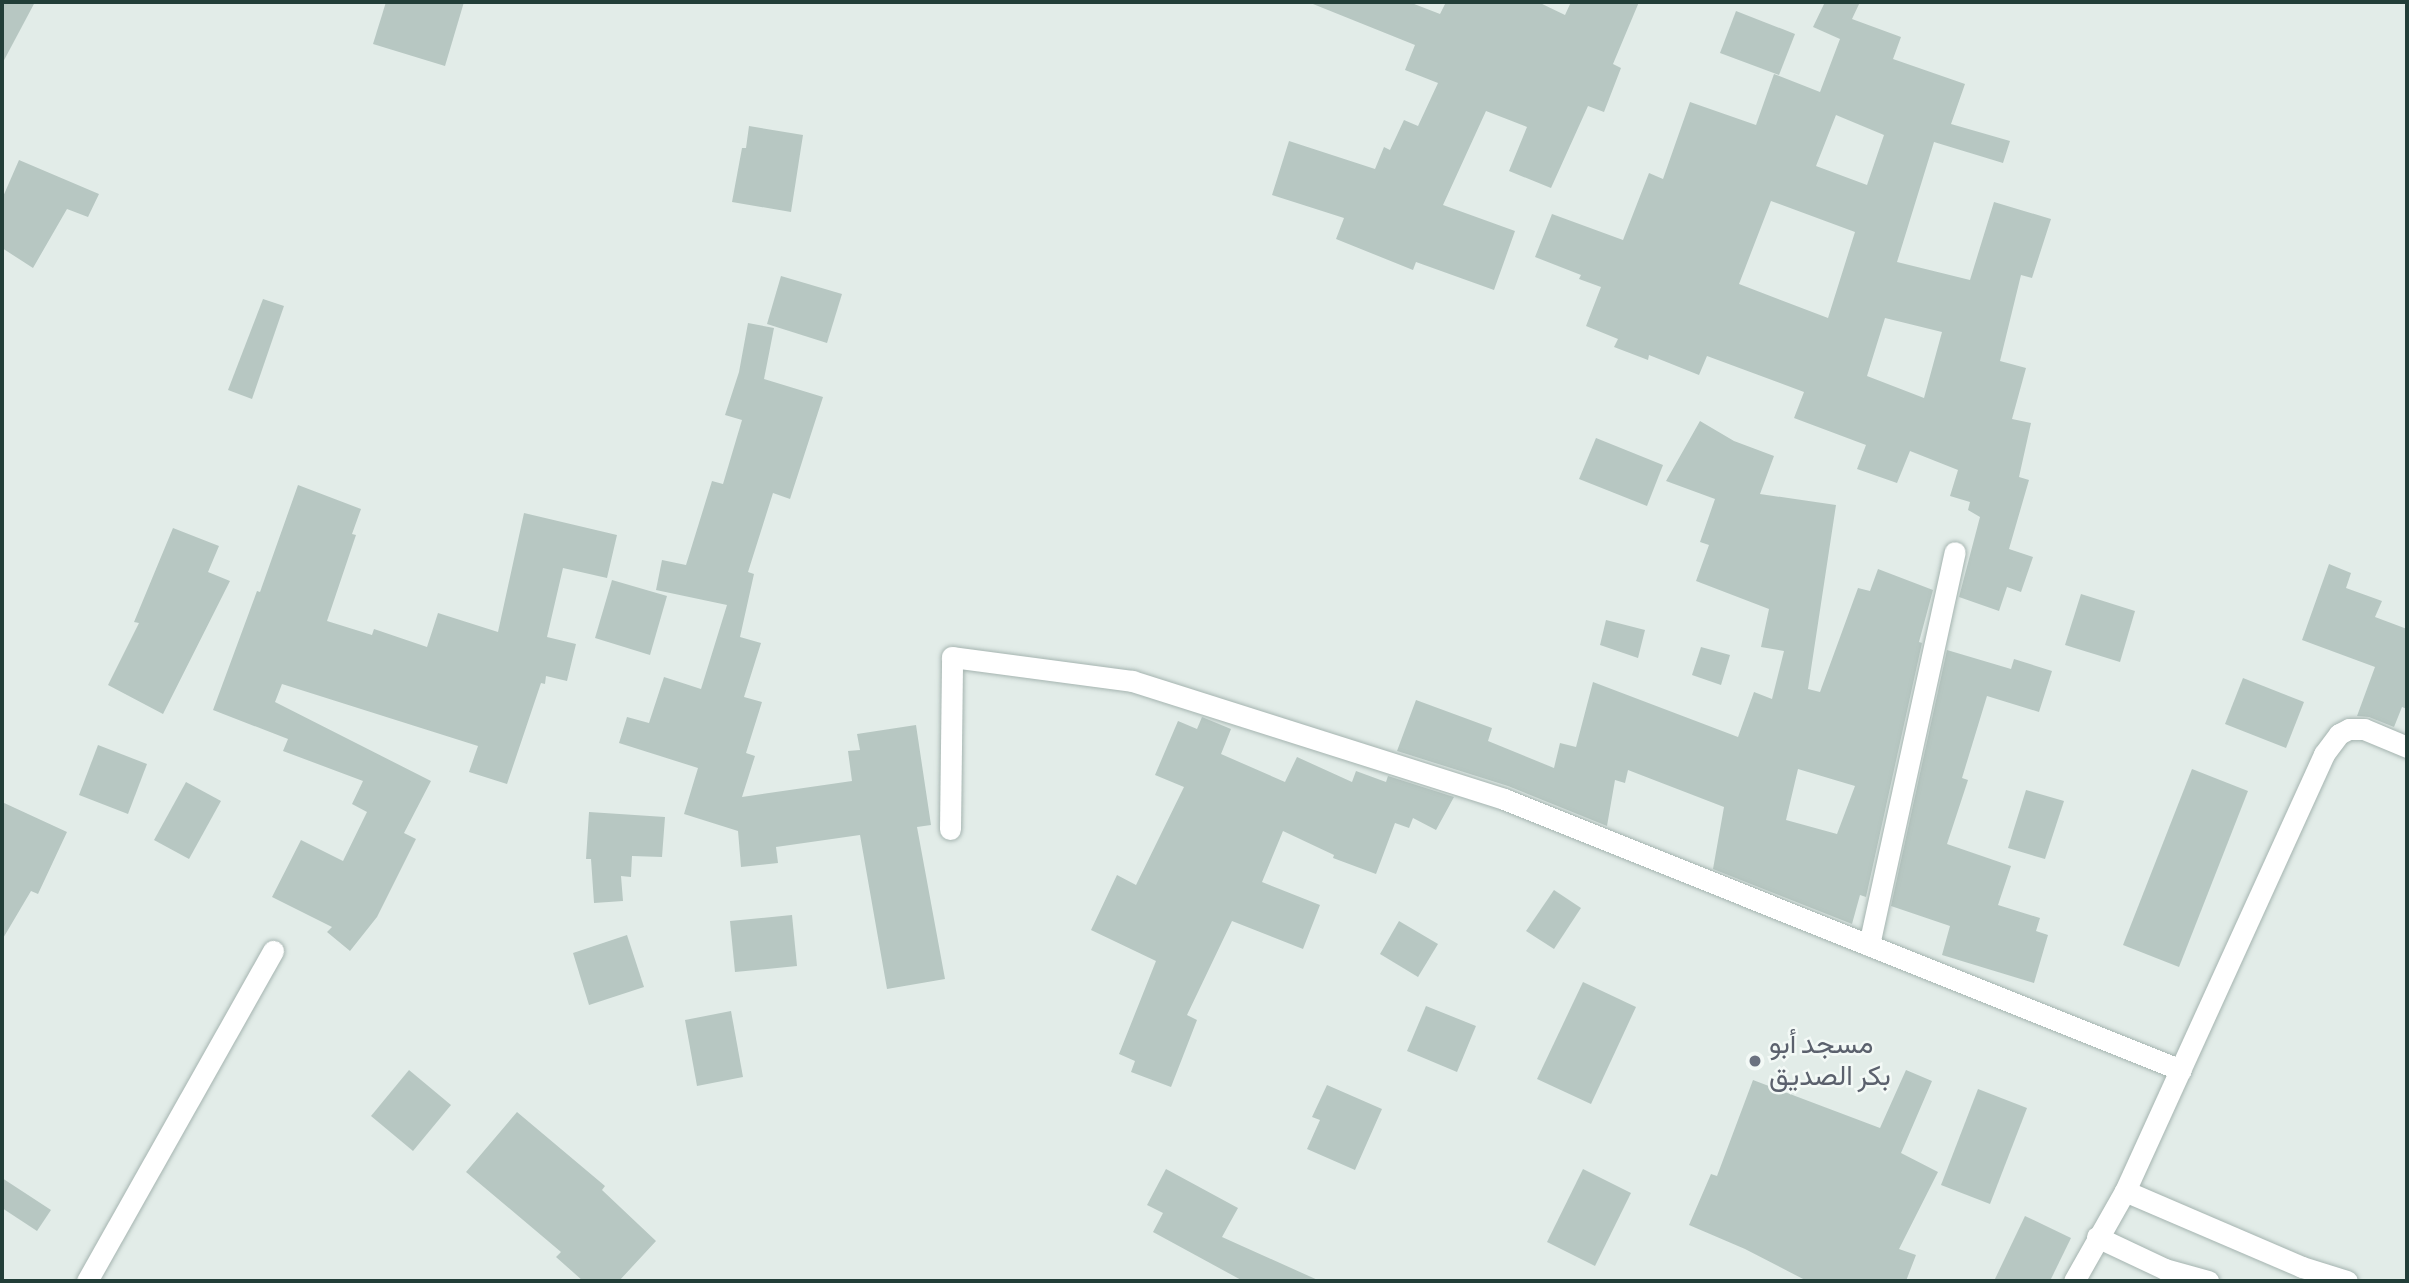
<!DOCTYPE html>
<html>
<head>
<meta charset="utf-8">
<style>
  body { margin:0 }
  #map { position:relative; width:2409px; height:1283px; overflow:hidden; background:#e2ece8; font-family:"Alegreya Sans",Vazirmatn,sans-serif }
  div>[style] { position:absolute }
  .building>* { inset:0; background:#b7c7c2 }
  .roads { filter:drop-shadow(0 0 2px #a5b4b0) drop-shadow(0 0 2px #a5b4b0) }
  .street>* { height:21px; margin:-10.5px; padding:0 10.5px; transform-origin:10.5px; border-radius:10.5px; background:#fff }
  .dots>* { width:19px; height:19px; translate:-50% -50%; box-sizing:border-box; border:4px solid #f3f9f6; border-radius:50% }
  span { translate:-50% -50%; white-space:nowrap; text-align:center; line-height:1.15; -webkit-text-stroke:5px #f3f9f6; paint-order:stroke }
  .worship-label { font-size:28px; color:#5b616d }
  .left { translate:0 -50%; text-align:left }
  .frame { position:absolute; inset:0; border:4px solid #223e38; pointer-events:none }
</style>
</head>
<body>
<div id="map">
  <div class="building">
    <i style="clip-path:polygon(2px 2px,35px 2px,2px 64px)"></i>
    <i style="clip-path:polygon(386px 2px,464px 2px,445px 66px,373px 44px)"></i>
    <i style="clip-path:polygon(1308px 2px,1409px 2px,1440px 14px,1446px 2px,1538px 2px,1565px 15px,1571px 2px,1639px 2px,1613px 64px,1621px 68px,1604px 112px,1588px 106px,1551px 188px,1509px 171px,1527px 127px,1486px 111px,1443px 205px,1515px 231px,1494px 290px,1416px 262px,1413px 270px,1336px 239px,1344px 218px,1272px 195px,1289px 141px,1375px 169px,1384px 147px,1390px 150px,1404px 120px,1418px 126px,1438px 83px,1405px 70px,1415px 45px)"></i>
    <i style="clip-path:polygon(evenodd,1825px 2px,1860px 2px,1852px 19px,1901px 37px,1893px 59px,1965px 84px,1951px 124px,2010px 141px,2003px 163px,1934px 142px,1897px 262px,1970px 280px,1994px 202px,2051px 219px,2032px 278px,2021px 275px,2000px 361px,2026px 368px,2012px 419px,2031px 423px,2019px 477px,2029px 480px,2009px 549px,2033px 557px,2021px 592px,2007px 587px,1999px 611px,1959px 597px,1980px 517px,1968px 510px,1970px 502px,1950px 496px,1958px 470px,1910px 451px,1897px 483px,1857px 469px,1866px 445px,1794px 418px,1804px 392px,1707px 356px,1699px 375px,1649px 355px,1648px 360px,1614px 347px,1618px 339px,1586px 326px,1601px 287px,1579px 279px,1581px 275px,1535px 257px,1552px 214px,1623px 240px,1649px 173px,1663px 179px,1690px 102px,1756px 125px,1774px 74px,1820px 92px,1840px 39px,1813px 27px,1825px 2px,1836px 115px,1884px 135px,1867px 185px,1816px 166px,1836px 115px,1825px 2px,1771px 201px,1855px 232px,1828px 318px,1739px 284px,1771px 201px,1825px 2px,1885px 318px,1942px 332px,1924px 398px,1867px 376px,1885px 318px)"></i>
    <i style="clip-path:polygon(1736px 11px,1795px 34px,1779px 75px,1720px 53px)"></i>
    <i style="clip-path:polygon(749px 126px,803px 135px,791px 212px,732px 202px,742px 148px,746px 148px)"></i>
    <i style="clip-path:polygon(19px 160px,99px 194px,88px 217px,67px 209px,33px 268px,2px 248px,2px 199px)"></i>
    <i style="clip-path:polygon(781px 276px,842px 294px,827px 343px,767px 324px)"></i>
    <i style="clip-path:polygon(263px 299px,284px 306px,252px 399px,228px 390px)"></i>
    <i style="clip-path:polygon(748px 323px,774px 328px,764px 379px,823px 397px,790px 499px,773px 493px,748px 572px,754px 574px,740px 637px,761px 643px,744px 697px,762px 702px,746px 753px,755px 756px,742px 797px,852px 781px,848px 751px,860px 750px,857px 734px,916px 725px,931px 825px,917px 827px,945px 979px,887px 989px,860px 835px,776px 847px,778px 863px,741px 867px,738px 831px,684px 814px,698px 768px,619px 743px,627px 717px,649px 723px,664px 677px,701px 689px,727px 605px,656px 590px,662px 560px,686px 565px,712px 481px,723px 484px,742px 420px,725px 415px,739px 372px)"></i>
    <i style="clip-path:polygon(evenodd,1700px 421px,1734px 441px,1774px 456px,1760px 494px,1836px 505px,1808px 689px,1820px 692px,1858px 588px,1870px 591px,1878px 569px,1933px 590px,1919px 642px,1922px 643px,1866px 897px,1860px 895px,1852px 924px,1713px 869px,1724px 807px,1628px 770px,1625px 783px,1615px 780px,1607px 826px,1508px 786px,1397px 751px,1416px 700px,1492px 728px,1488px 741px,1554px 768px,1560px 743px,1576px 747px,1593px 682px,1738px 737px,1754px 692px,1772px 699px,1784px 651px,1761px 647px,1769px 609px,1696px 581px,1709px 545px,1700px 542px,1715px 499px,1666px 481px,1700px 421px,1798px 769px,1855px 786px,1837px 834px,1786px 820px,1798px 769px)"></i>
    <i style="clip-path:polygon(1596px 438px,1663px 465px,1647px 506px,1579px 479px)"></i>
    <i style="clip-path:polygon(298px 485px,361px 509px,352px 534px,356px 535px,327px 621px,372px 635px,374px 629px,427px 647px,438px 613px,498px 632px,524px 513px,617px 535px,607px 578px,563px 568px,547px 637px,576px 644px,567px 681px,546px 676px,545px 684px,541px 683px,507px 784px,469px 772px,478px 746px,282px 684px,275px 702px,431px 781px,404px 833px,416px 839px,377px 917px,350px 951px,327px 932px,332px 927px,272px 897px,301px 840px,343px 861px,367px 812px,352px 804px,363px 781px,283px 751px,288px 739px,213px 710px,257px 591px,260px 592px)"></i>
    <i style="clip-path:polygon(173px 528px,219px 546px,208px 572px,230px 581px,163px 714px,108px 685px,139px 623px,134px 622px)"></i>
    <i style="clip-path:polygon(2329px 564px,2351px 573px,2346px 588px,2382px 601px,2375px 617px,2407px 629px,2407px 709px,2402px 707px,2394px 727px,2369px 717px,2357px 716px,2375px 667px,2302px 640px)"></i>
    <i style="clip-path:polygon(612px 580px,667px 596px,650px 655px,595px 638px)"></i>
    <i style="clip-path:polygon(2081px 594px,2135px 611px,2120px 662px,2065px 645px)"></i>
    <i style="clip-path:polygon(1606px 620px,1645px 630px,1638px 658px,1600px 645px)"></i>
    <i style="clip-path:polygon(1701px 647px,1730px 655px,1721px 685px,1692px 675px)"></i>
    <i style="clip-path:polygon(1947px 650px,2011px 669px,2014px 659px,2052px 671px,2039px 712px,1987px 696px,1962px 778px,1968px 780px,1947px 844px,2011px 866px,1998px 905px,2040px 918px,2036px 931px,2048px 935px,2034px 983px,1942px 955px,1950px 926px,1891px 906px)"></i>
    <i style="clip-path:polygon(2243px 678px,2304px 702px,2286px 748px,2225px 724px)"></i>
    <i style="clip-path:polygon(1202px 717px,1231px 729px,1221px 754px,1285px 782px,1297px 757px,1352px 782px,1356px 771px,1386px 782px,1388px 776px,1454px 797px,1436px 830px,1413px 818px,1409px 828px,1395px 823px,1376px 874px,1333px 858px,1334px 855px,1283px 831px,1262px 882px,1320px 905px,1303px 949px,1232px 921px,1187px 1015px,1197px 1020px,1171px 1087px,1131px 1072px,1135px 1061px,1119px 1054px,1156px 961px,1091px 930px,1117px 875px,1136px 885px,1184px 787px,1155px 775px,1178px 721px,1197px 729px)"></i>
    <i style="clip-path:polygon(98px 745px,147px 764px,128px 814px,79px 795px)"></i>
    <i style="clip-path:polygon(2192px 769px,2248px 791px,2179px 967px,2123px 945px)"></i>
    <i style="clip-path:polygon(186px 782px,221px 801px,189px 859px,154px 840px)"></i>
    <i style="clip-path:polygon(2026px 790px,2064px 801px,2045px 859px,2008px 848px)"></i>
    <i style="clip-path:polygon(2px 802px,67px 832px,38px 894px,31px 891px,2px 940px)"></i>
    <i style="clip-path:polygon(589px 812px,665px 817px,662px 857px,632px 856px,631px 877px,621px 876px,623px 901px,594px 903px,591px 859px,586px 859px)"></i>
    <i style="clip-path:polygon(1554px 890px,1581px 908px,1554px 949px,1526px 931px)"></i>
    <i style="clip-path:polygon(792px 915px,797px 966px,735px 972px,730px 921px)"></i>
    <i style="clip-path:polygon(1399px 921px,1438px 944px,1418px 977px,1380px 954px)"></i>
    <i style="clip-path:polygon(627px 935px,644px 987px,589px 1005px,573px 953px)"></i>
    <i style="clip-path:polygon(1583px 982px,1636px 1007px,1591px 1104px,1537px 1079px)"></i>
    <i style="clip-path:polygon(1426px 1006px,1476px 1026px,1457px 1072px,1407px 1051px)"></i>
    <i style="clip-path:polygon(731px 1011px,743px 1077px,697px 1086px,685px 1020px)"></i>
    <i style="clip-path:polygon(409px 1070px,451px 1105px,413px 1151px,371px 1116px)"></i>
    <i style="clip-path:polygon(1906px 1070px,1932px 1081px,1901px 1153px,1938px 1172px,1899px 1249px,1916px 1255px,1906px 1281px,1807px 1281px,1745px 1249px,1689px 1225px,1711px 1174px,1717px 1176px,1753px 1080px,1880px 1128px)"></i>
    <i style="clip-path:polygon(1327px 1085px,1382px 1109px,1355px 1170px,1307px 1149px,1320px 1120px,1312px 1117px)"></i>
    <i style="clip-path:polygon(1978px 1089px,2027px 1108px,1990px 1204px,1941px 1185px)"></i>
    <i style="clip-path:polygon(517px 1112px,605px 1186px,602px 1190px,656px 1241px,619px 1281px,583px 1281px,556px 1257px,561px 1252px,466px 1172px)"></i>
    <i style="clip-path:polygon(1166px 1169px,1238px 1208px,1222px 1237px,1320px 1281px,1243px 1281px,1153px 1232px,1163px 1213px,1147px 1205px)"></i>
    <i style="clip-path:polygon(1583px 1169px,1631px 1193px,1595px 1266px,1547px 1242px)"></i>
    <i style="clip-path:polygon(2px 1178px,51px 1210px,37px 1231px,2px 1208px)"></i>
    <i style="clip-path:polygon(2025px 1216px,2071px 1238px,2050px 1281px,1994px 1281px)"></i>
  </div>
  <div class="roads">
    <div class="street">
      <i style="left:950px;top:829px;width:172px;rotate:-89.3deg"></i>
      <i style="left:952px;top:657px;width:182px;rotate:7.6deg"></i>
      <i style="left:1132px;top:681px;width:390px;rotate:17.6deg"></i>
      <i style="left:1504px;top:799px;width:729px;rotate:21.82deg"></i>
      <i style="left:1869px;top:945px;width:402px;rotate:-77.7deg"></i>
      <i style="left:2125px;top:1191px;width:193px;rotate:23.2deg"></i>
      <i style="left:2302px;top:1267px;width:47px;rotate:17.3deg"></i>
      <i style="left:2097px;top:1237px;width:75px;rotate:25.2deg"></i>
      <i style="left:2165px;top:1269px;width:45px;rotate:15.6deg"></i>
      <i style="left:87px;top:1281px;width:379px;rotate:-60.6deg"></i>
      <i style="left:2074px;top:1281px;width:103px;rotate:-60.5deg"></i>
      <i style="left:2125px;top:1191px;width:480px;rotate:-65.5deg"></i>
      <i style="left:2324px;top:754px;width:25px;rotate:-53deg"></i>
      <i style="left:2339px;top:734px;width:11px;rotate:-27deg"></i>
      <i style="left:2349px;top:729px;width:15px"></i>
      <i style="left:2364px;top:729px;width:47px;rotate:22.7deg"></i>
    </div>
  </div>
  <div class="dots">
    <i style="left:1755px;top:1061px;background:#6b7280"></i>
  </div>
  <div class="worship-label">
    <span class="left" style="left:1769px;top:1061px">مسجد أبو<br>بكر الصديق</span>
  </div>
  <div class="frame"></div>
</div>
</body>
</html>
